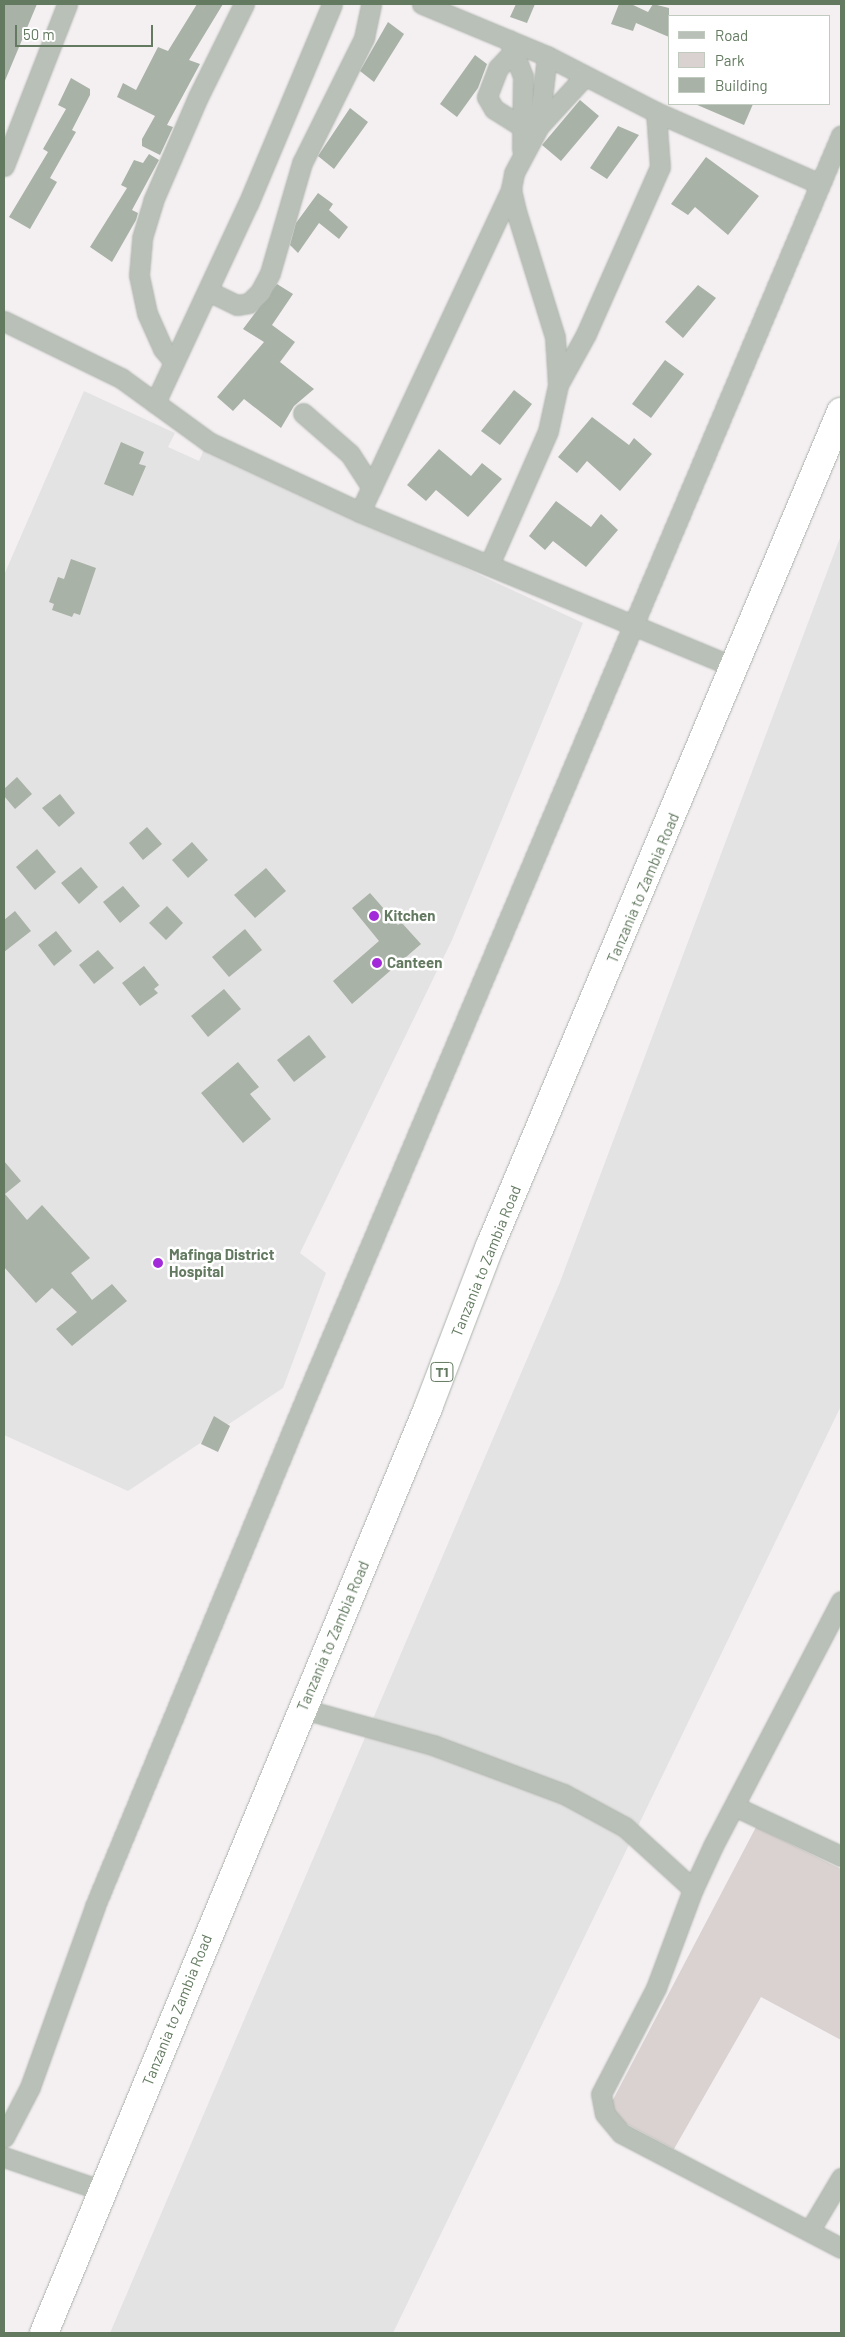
<!DOCTYPE html>
<html>
<head>
<meta charset="utf-8">
<style>
  body { margin:0 }
  #map { position:relative; width:845px; height:2337px; overflow:hidden; background:#f4f0f2; font-family:Barlow,sans-serif }
  div>[style] { position:absolute }
  .built>* { inset:0; background:#e4e3e3 }
  .green>* { inset:0; background:#dad2d1 }
  .building>* { inset:0; background:#a8b2a6 }
  .roads { filter:drop-shadow(0 0 1px #abb2aa) drop-shadow(0 0 1px #abb2aa) }
  .street>* { height:19px; margin:-9.5px; padding:0 9.5px; transform-origin:9.5px; border-radius:9.5px; background:#b9c0b8 }
  .highway>* { height:28px; margin:-14px; padding:0 14px; transform-origin:14px; border-radius:14px; background:#fff }
  .dots>* { width:14px; height:14px; translate:-50% -50%; box-sizing:border-box; border:2px solid #fff; border-radius:50% }
  span { translate:-50% -50%; white-space:nowrap; text-align:center; line-height:1.15; -webkit-text-stroke:5px #fff; paint-order:stroke }
  .shield-label span { padding:1px 4px; background:#fff; border:1px solid; border-radius:4px; -webkit-text-stroke-width:0 }
  .shield-label { font-size:14px; color:#637a60; font-weight:700 }
  .street-label { font-size:15px; color:#637a60 }
  .poi-label { font-size:15px; color:#637a60; font-weight:700 }
  .left { translate:0 -50%; text-align:left }
  .frame { position:absolute; inset:0; border:5px solid #637a60; pointer-events:none }
  .legend { position:absolute; left:668px; top:15px; width:162px; height:90px; box-sizing:border-box; background:#fff; border:1px solid #c1cabf; margin:0; padding:6px 9px; list-style:none; font-size:15px; color:#637a60 }
  .legend li { display:flex; align-items:center; gap:10px; height:25px }
  .legend b { width:25px; border:1px solid #c1cabf }
  .scale { position:absolute; left:15px; top:25px; width:138px; height:22px; box-sizing:border-box; border:2px solid #637a60; border-top:0; padding-left:6px; font-size:15px; line-height:18px; white-space:nowrap; color:#637a60; -webkit-text-stroke:4px #fff; paint-order:stroke }
</style>
</head>
<body>
<div id="map">
  <div class="built">
    <i style="clip-path:polygon(84px 391px,175px 433px,168px 447px,199px 461px,205px 447px,583px 623px,452px 940px,300px 1253px,326px 1273px,283px 1388px,128px 1491px,4px 1435px,4px 575px)"></i>
    <i style="clip-path:polygon(841px 535px,841px 1406px,393px 2333px,110px 2333px,560px 1282px)"></i>
  </div>
  <div class="green">
    <i style="clip-path:polygon(756px 1827px,841px 1869px,841px 2040px,761px 1997px,674px 2149px,606px 2113px)"></i>
  </div>
  <div class="building">
    <i style="clip-path:polygon(4px 4px,37px 4px,4px 83px)"></i>
    <i style="clip-path:polygon(197px 4px,223px 4px,189px 60px,200px 64px,167px 125px,173px 127px,160px 155px,142px 146px,142px 139px,155px 116px,117px 97px,123px 83px,136px 90px,158px 47px,168px 51px)"></i>
    <i style="clip-path:polygon(516px 4px,535px 4px,527px 23px,510px 17px)"></i>
    <i style="clip-path:polygon(619px 4px,631px 4px,648px 12px,653px 4px,669px 8px,669px 37px,636px 23px,633px 31px,611px 24px)"></i>
    <i style="clip-path:polygon(388px 22px,404px 34px,374px 82px,360px 71px)"></i>
    <i style="clip-path:polygon(475px 55px,487px 64px,478px 88px,457px 117px,440px 104px)"></i>
    <i style="clip-path:polygon(71px 78px,90px 89px,90px 95px,72px 130px,76px 132px,50px 178px,57px 182px,30px 229px,9px 217px,48px 152px,43px 149px,66px 109px,58px 105px)"></i>
    <i style="clip-path:polygon(580px 100px,599px 116px,561px 161px,542px 145px)"></i>
    <i style="clip-path:polygon(695px 104px,753px 104px,744px 125px)"></i>
    <i style="clip-path:polygon(350px 108px,368px 122px,334px 169px,318px 156px)"></i>
    <i style="clip-path:polygon(618px 126px,639px 135px,607px 179px,590px 168px)"></i>
    <i style="clip-path:polygon(149px 154px,159px 160px,132px 210px,138px 213px,136px 220px,112px 262px,90px 247px,127px 188px,121px 185px,134px 160px,143px 163px)"></i>
    <i style="clip-path:polygon(706px 157px,759px 196px,728px 235px,695px 207px,688px 215px,671px 204px)"></i>
    <i style="clip-path:polygon(318px 193px,333px 204px,329px 210px,348px 227px,339px 239px,319px 223px,298px 253px,290px 245px,296px 223px)"></i>
    <i style="clip-path:polygon(277px 284px,293px 294px,272px 325px,295px 342px,280px 362px,314px 389px,294px 406px,281px 428px,244px 399px,233px 411px,217px 397px,264px 342px,243px 329px)"></i>
    <i style="clip-path:polygon(698px 285px,716px 298px,683px 338px,665px 322px)"></i>
    <i style="clip-path:polygon(665px 360px,684px 374px,651px 418px,632px 404px)"></i>
    <i style="clip-path:polygon(514px 390px,532px 404px,500px 445px,481px 431px)"></i>
    <i style="clip-path:polygon(592px 417px,629px 445px,634px 438px,652px 454px,620px 491px,587px 461px,577px 473px,558px 457px)"></i>
    <i style="clip-path:polygon(121px 442px,144px 452px,139px 464px,146px 466px,133px 496px,104px 484px)"></i>
    <i style="clip-path:polygon(439px 449px,471px 476px,482px 463px,502px 479px,468px 517px,436px 490px,426px 501px,407px 485px)"></i>
    <i style="clip-path:polygon(556px 501px,591px 527px,601px 514px,618px 530px,586px 567px,553px 541px,545px 550px,529px 536px)"></i>
    <i style="clip-path:polygon(71px 559px,96px 568px,80px 615px,74px 613px,72px 617px,52px 610px,54px 604px,49px 602px,58px 577px,64px 579px)"></i>
    <i style="clip-path:polygon(17px 777px,32px 794px,15px 809px,4px 796px,4px 789px)"></i>
    <i style="clip-path:polygon(60px 794px,75px 813px,59px 827px,42px 808px)"></i>
    <i style="clip-path:polygon(147px 827px,162px 844px,143px 860px,129px 843px)"></i>
    <i style="clip-path:polygon(192px 842px,208px 860px,188px 878px,172px 860px)"></i>
    <i style="clip-path:polygon(37px 849px,56px 872px,35px 890px,16px 867px)"></i>
    <i style="clip-path:polygon(81px 867px,98px 887px,79px 904px,61px 883px)"></i>
    <i style="clip-path:polygon(266px 868px,286px 891px,255px 918px,234px 895px)"></i>
    <i style="clip-path:polygon(123px 886px,140px 906px,120px 923px,103px 902px)"></i>
    <i style="clip-path:polygon(370px 893px,398px 925px,401px 922px,421px 944px,352px 1004px,333px 981px,379px 941px,352px 908px)"></i>
    <i style="clip-path:polygon(167px 906px,183px 923px,166px 940px,149px 923px)"></i>
    <i style="clip-path:polygon(15px 911px,31px 931px,4px 952px,4px 920px)"></i>
    <i style="clip-path:polygon(245px 929px,262px 950px,229px 977px,212px 957px)"></i>
    <i style="clip-path:polygon(56px 931px,72px 951px,54px 966px,38px 945px)"></i>
    <i style="clip-path:polygon(98px 950px,114px 968px,94px 984px,79px 965px)"></i>
    <i style="clip-path:polygon(144px 966px,159px 985px,154px 989px,158px 993px,140px 1006px,122px 983px)"></i>
    <i style="clip-path:polygon(224px 989px,241px 1009px,208px 1037px,191px 1016px)"></i>
    <i style="clip-path:polygon(309px 1035px,326px 1057px,294px 1082px,277px 1060px)"></i>
    <i style="clip-path:polygon(238px 1062px,259px 1087px,250px 1094px,271px 1119px,243px 1143px,201px 1093px)"></i>
    <i style="clip-path:polygon(4px 1161px,21px 1181px,5px 1194px,27px 1220px,42px 1205px,90px 1258px,71px 1273px,92px 1300px,112px 1284px,127px 1301px,72px 1346px,56px 1329px,77px 1312px,52px 1288px,36px 1303px,4px 1267px)"></i>
    <i style="clip-path:polygon(214px 1416px,230px 1426px,218px 1452px,201px 1444px)"></i>
  </div>
  <div class="roads">
    <div class="street">
      <i style="left:422px;top:4px;width:135px;rotate:22.6deg"></i>
      <i style="left:547px;top:56px;width:123px;rotate:27.2deg"></i>
      <i style="left:656px;top:112px;width:179px;rotate:23.7deg"></i>
      <i style="left:509px;top:40px;width:39px;rotate:69deg"></i>
      <i style="left:523px;top:76px;width:73px;rotate:90.8deg"></i>
      <i style="left:514px;top:51px;width:23px;rotate:133deg"></i>
      <i style="left:498px;top:68px;width:31px;rotate:111deg"></i>
      <i style="left:487px;top:97px;width:14px;rotate:60deg"></i>
      <i style="left:494px;top:109px;width:36px;rotate:32deg"></i>
      <i style="left:539px;top:125px;width:69px;rotate:-83.4deg"></i>
      <i style="left:4px;top:166px;width:174px;rotate:-68.7deg"></i>
      <i style="left:208px;top:291px;width:32px;rotate:26deg"></i>
      <i style="left:237px;top:305px;width:12px;rotate:-9deg"></i>
      <i style="left:249px;top:303px;width:16px;rotate:-45deg"></i>
      <i style="left:260px;top:292px;width:21px;rotate:-62deg"></i>
      <i style="left:270px;top:273px;width:115px;rotate:-73.8deg"></i>
      <i style="left:302px;top:163px;width:140px;rotate:-63.6deg"></i>
      <i style="left:364px;top:38px;width:35px;rotate:-78deg"></i>
      <i style="left:4px;top:321px;width:130px;rotate:26deg"></i>
      <i style="left:121px;top:378px;width:109px;rotate:36deg"></i>
      <i style="left:209px;top:442px;width:166px;rotate:24.9deg"></i>
      <i style="left:360px;top:512px;width:406px;rotate:22.5deg"></i>
      <i style="left:174px;top:362px;width:17px;rotate:-130deg"></i>
      <i style="left:163px;top:349px;width:39px;rotate:-114deg"></i>
      <i style="left:147px;top:313px;width:39px;rotate:-102deg"></i>
      <i style="left:139px;top:275px;width:37px;rotate:-85deg"></i>
      <i style="left:142px;top:238px;width:39px;rotate:-73deg"></i>
      <i style="left:153px;top:201px;width:113px;rotate:-66.6deg"></i>
      <i style="left:198px;top:97px;width:104px;rotate:-63.7deg"></i>
      <i style="left:559px;top:383px;width:56px;rotate:-61.1deg"></i>
      <i style="left:586px;top:334px;width:183px;rotate:-66.1deg"></i>
      <i style="left:660px;top:167px;width:55px;rotate:-94.2deg"></i>
      <i style="left:155px;top:403px;width:220px;rotate:-65deg"></i>
      <i style="left:248px;top:204px;width:217px;rotate:-67.2deg"></i>
      <i style="left:303px;top:413px;width:62px;rotate:41.1deg"></i>
      <i style="left:350px;top:454px;width:40px;rotate:57.1deg"></i>
      <i style="left:360px;top:512px;width:357px;rotate:-64.9deg"></i>
      <i style="left:489px;top:565px;width:146px;rotate:-66.2deg"></i>
      <i style="left:548px;top:431px;width:47px;rotate:-77.7deg"></i>
      <i style="left:558px;top:385px;width:48px;rotate:-93.6deg"></i>
      <i style="left:555px;top:337px;width:132px;rotate:-107.2deg"></i>
      <i style="left:516px;top:211px;width:23px;rotate:-103deg"></i>
      <i style="left:511px;top:189px;width:16px;rotate:-79deg"></i>
      <i style="left:514px;top:173px;width:53px;rotate:-62deg"></i>
      <i style="left:539px;top:126px;width:67px;rotate:-47.4deg"></i>
      <i style="left:841px;top:1601px;width:276px;rotate:117.6deg"></i>
      <i style="left:713px;top:1846px;width:47px;rotate:114.9deg"></i>
      <i style="left:693px;top:1889px;width:106px;rotate:110.5deg"></i>
      <i style="left:656px;top:1988px;width:119px;rotate:117.4deg"></i>
      <i style="left:601px;top:2094px;width:20px;rotate:79deg"></i>
      <i style="left:605px;top:2114px;width:25px;rotate:50deg"></i>
      <i style="left:621px;top:2133px;width:248px;rotate:27.6deg"></i>
      <i style="left:303px;top:1709px;width:135px;rotate:15.5deg"></i>
      <i style="left:433px;top:1745px;width:140px;rotate:20.5deg"></i>
      <i style="left:564px;top:1794px;width:69px;rotate:28.4deg"></i>
      <i style="left:625px;top:1827px;width:92px;rotate:42.4deg"></i>
      <i style="left:736px;top:1807px;width:116px;rotate:25deg"></i>
      <i style="left:4px;top:2137px;width:56px;rotate:-62.5deg"></i>
      <i style="left:30px;top:2087px;width:192px;rotate:-70.2deg"></i>
      <i style="left:95px;top:1906px;width:553px;rotate:-67.47deg"></i>
      <i style="left:307px;top:1395px;width:1368px;rotate:-67.03deg"></i>
      <i style="left:4px;top:2157px;width:106px;rotate:18.8deg"></i>
      <i style="left:810px;top:2230px;width:61px;rotate:-59.2deg"></i>
    </div>
    <div class="highway">
      <i style="left:44px;top:2333px;width:1002px;rotate:-67.45deg"></i>
      <i style="left:428px;top:1408px;width:173px;rotate:-69.1deg"></i>
      <i style="left:490px;top:1246px;width:905px;rotate:-67.18deg"></i>
    </div>
  </div>
  <div class="dots">
    <i style="left:374px;top:916px;background:#a22ad9"></i>
    <i style="left:377px;top:963px;background:#a22ad9"></i>
    <i style="left:158px;top:1263px;background:#a22ad9"></i>
  </div>
  <div class="shield-label">
    <span style="left:442px;top:1372px">T1</span>
  </div>
  <div class="street-label">
    <span style="left:643px;top:888px;rotate:-67deg">Tanzania to Zambia Road</span>
    <span style="left:486px;top:1261px;rotate:-68deg">Tanzania to Zambia Road</span>
    <span style="left:333px;top:1636px;rotate:-67deg">Tanzania to Zambia Road</span>
    <span style="left:177px;top:2010px;rotate:-68deg">Tanzania to Zambia Road</span>
  </div>
  <div class="poi-label">
    <span class="left" style="left:384px;top:916px">Kitchen</span>
    <span class="left" style="left:387px;top:963px">Canteen</span>
    <span class="left" style="left:169px;top:1263px">Mafinga District<br>Hospital</span>
  </div>
  <div class="frame"></div>
  <ul class="legend">
  <li><b style="height:6px;background:#b9c0b8"></b>Road</li>
  <li><b style="height:14px;background:#dad2d1"></b>Park</li>
  <li><b style="height:14px;background:#a8b2a6"></b>Building</li>
  </ul>
  <div class="scale">50 m</div>
</div>
</body>
</html>
